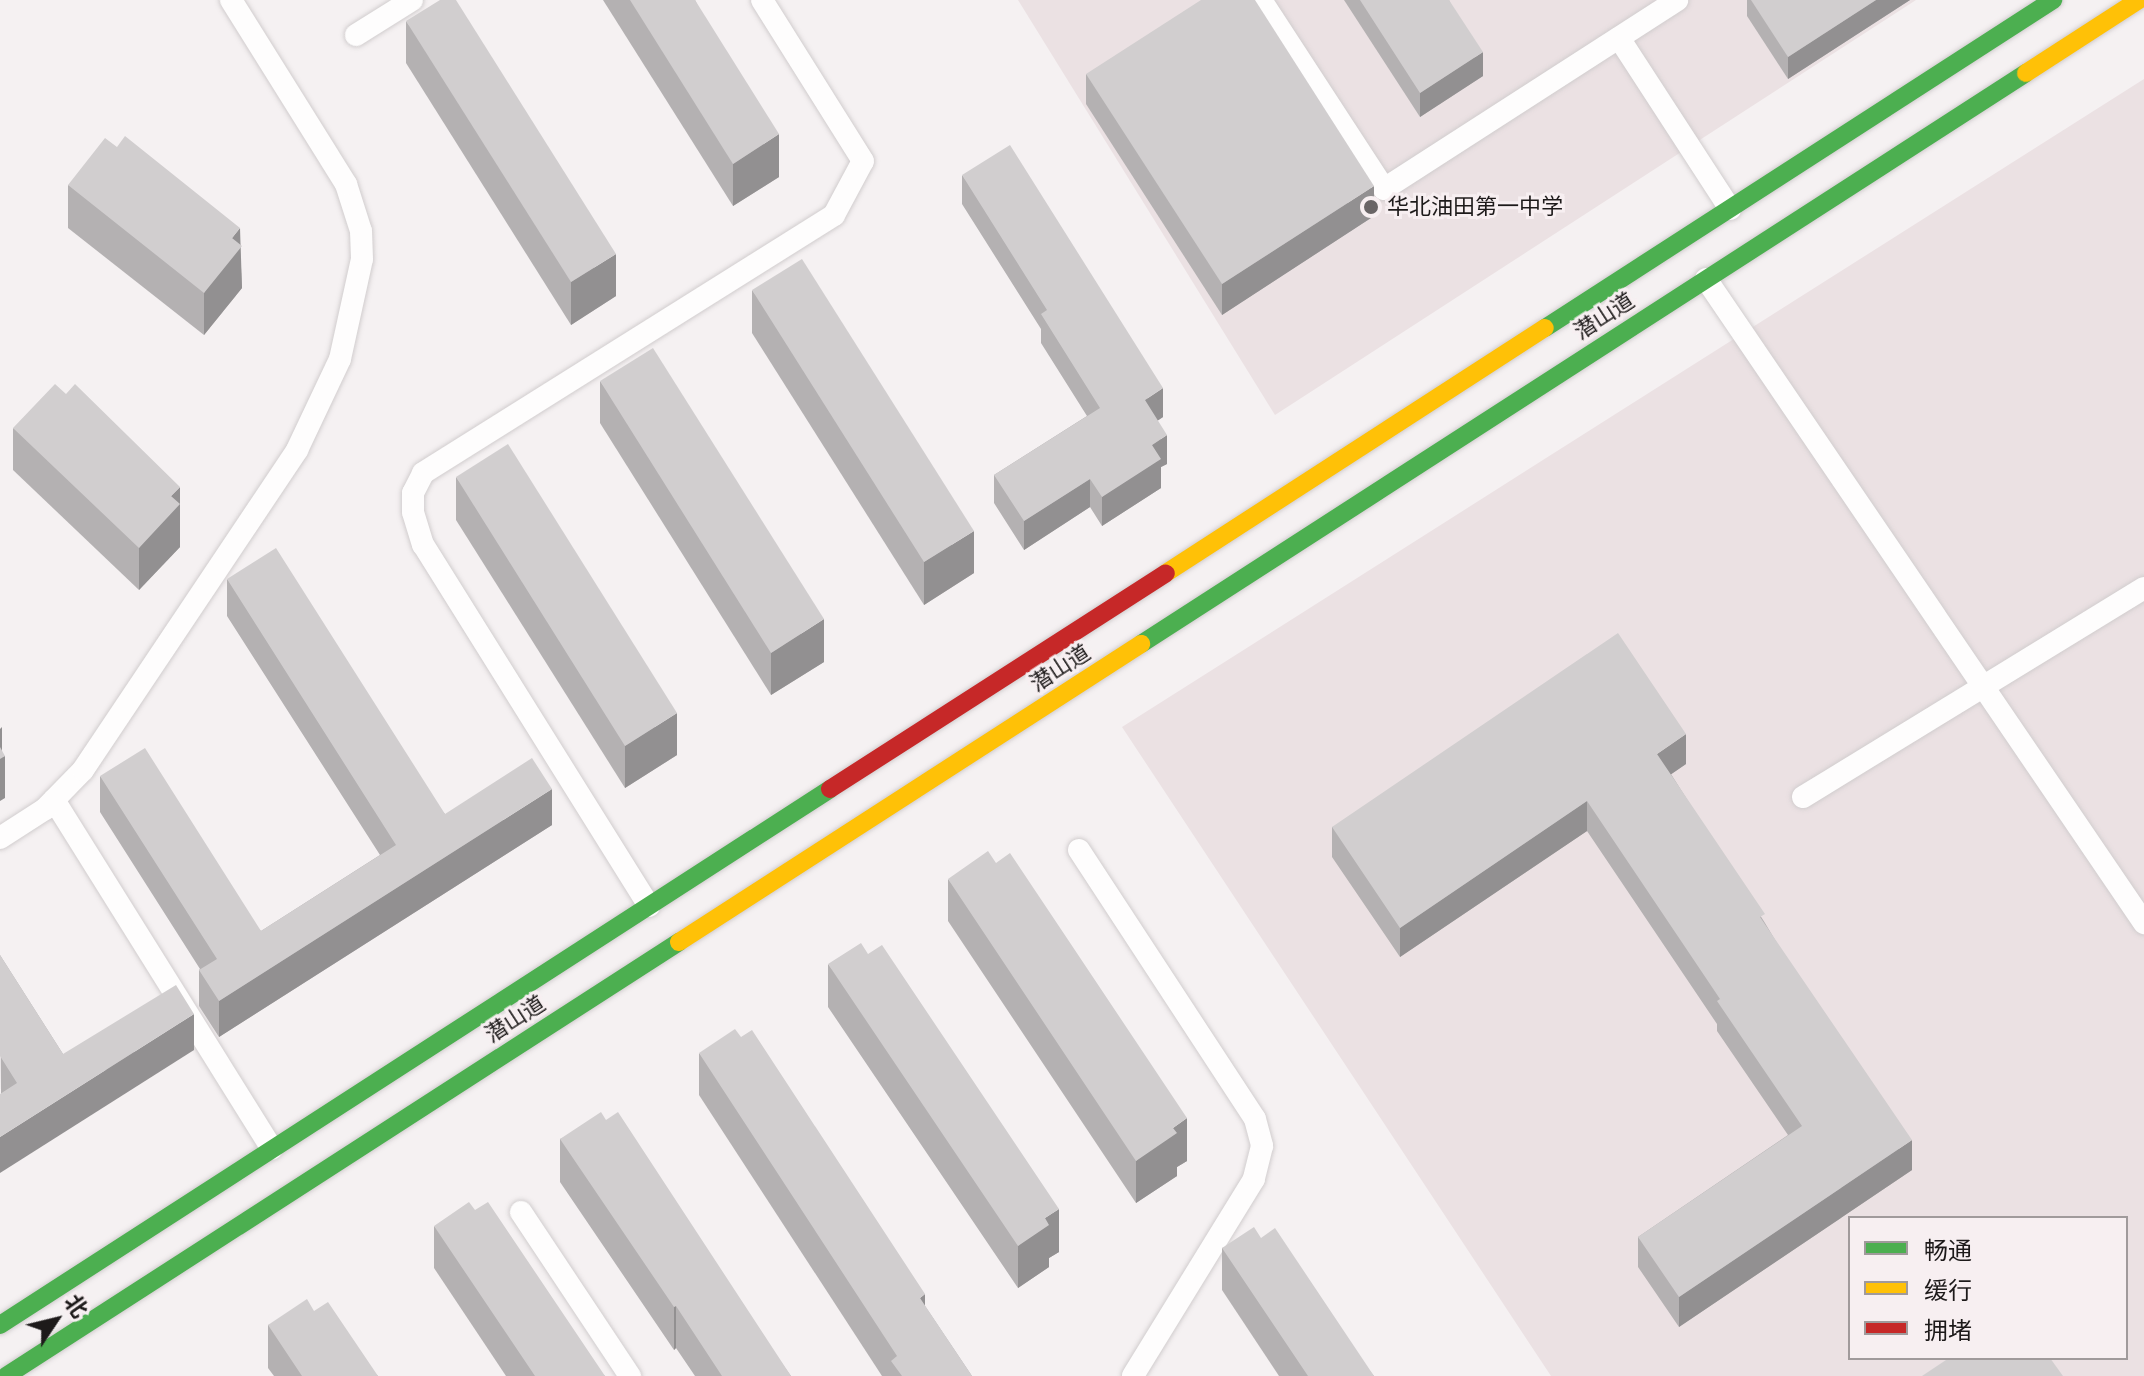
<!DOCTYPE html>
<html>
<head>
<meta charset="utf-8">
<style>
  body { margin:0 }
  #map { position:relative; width:2144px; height:1376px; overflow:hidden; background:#f5f1f2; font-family:"DejaVu Sans","Noto Sans SC",sans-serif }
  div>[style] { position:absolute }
  .built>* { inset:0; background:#ebe1e3 }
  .roads { filter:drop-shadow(0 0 2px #d1cdce) drop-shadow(0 0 2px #d1cdce) }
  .lane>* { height:22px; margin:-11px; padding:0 11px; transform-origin:11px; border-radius:11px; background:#fefdfd }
  .fast>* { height:18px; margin:-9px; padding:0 9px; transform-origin:9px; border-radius:9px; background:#4caf50 }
  .slow>* { height:18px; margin:-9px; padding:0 9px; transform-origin:9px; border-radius:9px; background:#ffc107 }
  .jam>* { height:18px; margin:-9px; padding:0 9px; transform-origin:9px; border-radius:9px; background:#c62828 }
  .wall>* { inset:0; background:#b4b1b2 }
  .shaded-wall>* { inset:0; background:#929091 }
  .building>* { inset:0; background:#d1cecf }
  .dots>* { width:22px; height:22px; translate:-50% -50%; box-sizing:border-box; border:4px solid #f7eff1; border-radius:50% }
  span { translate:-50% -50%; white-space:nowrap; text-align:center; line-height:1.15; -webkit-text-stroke:6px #f7eff1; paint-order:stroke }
  .poi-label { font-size:22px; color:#1d1a1a }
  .left { translate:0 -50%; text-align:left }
  .street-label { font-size:22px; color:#1d1a1a }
  .legend { position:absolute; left:1848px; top:1216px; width:280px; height:144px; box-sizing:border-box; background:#f7eff1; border:2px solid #a09a9b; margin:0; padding:10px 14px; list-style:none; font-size:24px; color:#1d1a1a }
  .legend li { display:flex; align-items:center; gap:16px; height:40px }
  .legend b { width:40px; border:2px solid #a09a9b }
  .north { position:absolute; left:16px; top:1280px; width:80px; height:80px; -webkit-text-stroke:6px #f7eff1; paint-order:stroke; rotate:55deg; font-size:22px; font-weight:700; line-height:32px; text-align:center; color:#1d1a1a }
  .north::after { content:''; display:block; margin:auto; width:28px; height:36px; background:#1d1a1a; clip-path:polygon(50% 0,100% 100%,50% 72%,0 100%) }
</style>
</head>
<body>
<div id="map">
  <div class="built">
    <i style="clip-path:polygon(1018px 0,1916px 0,1275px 415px)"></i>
    <i style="clip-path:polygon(evenodd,2144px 79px,2144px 1376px,1551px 1376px,1122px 727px,2144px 79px,1850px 1218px,2126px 1218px,2126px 1358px,1850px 1358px,1850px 1218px)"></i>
  </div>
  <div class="roads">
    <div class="lane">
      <i style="left:1261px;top:0;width:225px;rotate:56.9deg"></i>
      <i style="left:1384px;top:189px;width:349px;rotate:-32.8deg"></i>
      <i style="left:356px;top:35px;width:66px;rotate:-32deg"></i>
      <i style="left:1619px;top:38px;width:204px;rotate:57deg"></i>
      <i style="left:1706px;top:279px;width:779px;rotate:55.78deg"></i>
      <i style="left:1803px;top:797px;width:400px;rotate:-31.5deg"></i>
      <i style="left:54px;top:800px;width:411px;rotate:58deg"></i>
      <i style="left:0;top:838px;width:54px;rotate:-32.8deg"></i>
      <i style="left:45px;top:809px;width:54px;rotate:-45.7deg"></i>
      <i style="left:83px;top:770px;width:385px;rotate:-56.2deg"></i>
      <i style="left:297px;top:450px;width:101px;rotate:-64.7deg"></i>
      <i style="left:340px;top:359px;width:102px;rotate:-77.6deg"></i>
      <i style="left:362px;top:259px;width:28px;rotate:-92deg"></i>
      <i style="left:361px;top:231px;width:49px;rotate:-107.7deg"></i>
      <i style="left:346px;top:184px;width:217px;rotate:-122deg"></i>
      <i style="left:1079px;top:850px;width:321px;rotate:56.8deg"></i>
      <i style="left:1255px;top:1119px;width:28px;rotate:75deg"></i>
      <i style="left:1262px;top:1146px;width:34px;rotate:104deg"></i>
      <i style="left:1254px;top:1179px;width:231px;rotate:121.6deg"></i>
      <i style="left:649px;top:906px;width:426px;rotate:-122deg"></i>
      <i style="left:423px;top:545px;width:34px;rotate:-107deg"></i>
      <i style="left:413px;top:512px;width:19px;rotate:-90deg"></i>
      <i style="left:413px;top:493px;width:22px;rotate:-63deg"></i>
      <i style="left:423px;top:473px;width:485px;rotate:-32.1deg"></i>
      <i style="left:834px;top:215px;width:61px;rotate:-61.8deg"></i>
      <i style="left:863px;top:161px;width:190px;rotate:-122.1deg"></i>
      <i style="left:521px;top:1212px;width:197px;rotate:56.4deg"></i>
    </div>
    <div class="fast">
      <i style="left:1545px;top:328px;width:605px;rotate:-32.85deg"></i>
      <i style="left:1141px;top:644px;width:1053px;rotate:-32.83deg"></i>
      <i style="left:0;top:1325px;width:988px;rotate:-32.85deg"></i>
      <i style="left:6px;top:1376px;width:801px;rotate:-32.82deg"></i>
    </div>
    <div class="slow">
      <i style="left:2026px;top:73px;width:135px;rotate:-32.9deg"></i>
      <i style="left:1166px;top:573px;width:451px;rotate:-32.9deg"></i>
      <i style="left:679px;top:942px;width:550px;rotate:-32.82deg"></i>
    </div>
    <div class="jam">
      <i style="left:830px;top:789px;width:399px;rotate:-32.7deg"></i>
    </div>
  </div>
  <div class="wall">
    <i style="clip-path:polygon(603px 0,695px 0,779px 177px,733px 206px)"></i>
    <i style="clip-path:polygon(1344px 0,1449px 0,1483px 76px,1420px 117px)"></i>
    <i style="clip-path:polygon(1747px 0,1910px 0,1788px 79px,1747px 16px)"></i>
    <i style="clip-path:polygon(406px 21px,616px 296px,571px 325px,406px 63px)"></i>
    <i style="clip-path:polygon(1086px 74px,1374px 216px,1222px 315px,1086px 104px)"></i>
    <i style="clip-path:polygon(962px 175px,1163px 417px,1157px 421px,1167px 464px,1161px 467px,1161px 488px,1102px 526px,1090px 507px,1024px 550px,994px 503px,994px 475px,1087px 416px,1041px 343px,1041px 329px,962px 204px)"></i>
    <i style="clip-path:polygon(68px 185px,240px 245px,242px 288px,204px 335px,68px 228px)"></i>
    <i style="clip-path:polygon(752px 290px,974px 573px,924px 605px,752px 333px)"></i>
    <i style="clip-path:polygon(600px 381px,824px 662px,771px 695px,600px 423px)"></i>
    <i style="clip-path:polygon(13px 428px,180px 529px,180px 547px,139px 590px,13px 470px)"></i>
    <i style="clip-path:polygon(456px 477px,677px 755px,625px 788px,456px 520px)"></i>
    <i style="clip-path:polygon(227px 579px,445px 814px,552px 825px,219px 1037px,199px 1006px,199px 970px,200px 969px,100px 812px,100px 776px,261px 931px,380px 855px,227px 616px)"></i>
    <i style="clip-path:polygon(1686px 764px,1671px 774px,1765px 923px,1912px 1170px,1679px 1327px,1638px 1267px,1638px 1237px,1788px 1135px,1717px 1031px,1717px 1024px,1587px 831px,1400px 957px,1332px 857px,1332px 827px)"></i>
    <i style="clip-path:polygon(948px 879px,1187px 1161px,1177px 1167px,1177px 1176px,1136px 1203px,948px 921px)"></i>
    <i style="clip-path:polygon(0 955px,63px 1054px,194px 1050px,1px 1094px)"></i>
    <i style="clip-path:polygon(828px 964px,1059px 1252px,1049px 1258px,1049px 1267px,1018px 1288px,828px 1007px)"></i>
    <i style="clip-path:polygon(699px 1053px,925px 1306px,972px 1376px,882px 1376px,699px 1095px)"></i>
    <i style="clip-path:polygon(606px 1120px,791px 1376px,695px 1376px,676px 1348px,674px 1350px,560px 1182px,560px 1139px)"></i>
    <i style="clip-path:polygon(434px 1226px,605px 1376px,506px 1376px,434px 1268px)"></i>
    <i style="clip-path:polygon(1261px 1238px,1374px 1376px,1279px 1376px,1222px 1290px,1222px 1248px)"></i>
    <i style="clip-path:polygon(314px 1311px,378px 1376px,274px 1376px,268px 1368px,268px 1325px)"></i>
  </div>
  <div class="shaded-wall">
    <i style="clip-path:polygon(1876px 0,1910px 0,1788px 79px,1788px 57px)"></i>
    <i style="clip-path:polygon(1483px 52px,1483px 76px,1420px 117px,1420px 93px)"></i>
    <i style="clip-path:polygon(779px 134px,779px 177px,733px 206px,733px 164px)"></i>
    <i style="clip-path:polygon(1374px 186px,1374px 216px,1222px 315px,1222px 284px)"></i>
    <i style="clip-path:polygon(240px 228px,242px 288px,204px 335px,204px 293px,232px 238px)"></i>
    <i style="clip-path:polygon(616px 254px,616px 296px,571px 325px,571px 282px)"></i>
    <i style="clip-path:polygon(1163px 388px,1163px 417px,1145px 429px,1145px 400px)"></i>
    <i style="clip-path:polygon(1167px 435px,1167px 464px,1161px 467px,1161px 488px,1102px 526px,1102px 497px,1152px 445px)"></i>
    <i style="clip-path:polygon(1090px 479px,1090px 507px,1024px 550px,1024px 521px)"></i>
    <i style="clip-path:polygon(180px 487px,180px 547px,139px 590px,139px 548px,171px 496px)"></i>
    <i style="clip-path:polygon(974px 531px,974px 573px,924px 605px,924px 562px)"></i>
    <i style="clip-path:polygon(824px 619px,824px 662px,771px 695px,771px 653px)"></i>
    <i style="clip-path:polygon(677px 713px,677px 755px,625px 788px,625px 746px)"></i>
    <i style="clip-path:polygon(2px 727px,2px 757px,5px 756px,5px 798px,0 801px,0 729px)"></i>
    <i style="clip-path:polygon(1686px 734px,1686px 764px,1657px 784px,1657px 754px)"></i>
    <i style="clip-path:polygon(552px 789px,552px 825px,219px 1037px,219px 1001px)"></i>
    <i style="clip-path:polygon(1587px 801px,1587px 831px,1400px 957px,1400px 928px)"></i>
    <i style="clip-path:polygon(194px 1014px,194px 1050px,0 1173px,0 1137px)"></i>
    <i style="clip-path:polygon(1187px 1118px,1187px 1161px,1177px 1167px,1177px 1176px,1136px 1203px,1136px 1161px,1173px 1128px)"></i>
    <i style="clip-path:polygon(1912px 1140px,1912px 1170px,1679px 1327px,1679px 1297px)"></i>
    <i style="clip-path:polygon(1059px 1209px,1059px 1252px,1049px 1258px,1049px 1267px,1018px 1288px,1018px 1246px,1045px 1218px)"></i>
    <i style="clip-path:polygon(925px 1294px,925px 1336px,920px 1298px)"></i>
    <i style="clip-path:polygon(676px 1306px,676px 1348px,674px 1350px,674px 1307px)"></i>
  </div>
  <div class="building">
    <i style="clip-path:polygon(440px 0,456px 0,616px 254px,571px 282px,406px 21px)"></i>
    <i style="clip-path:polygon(630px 0,695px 0,779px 134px,733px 164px)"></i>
    <i style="clip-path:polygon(1201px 0,1255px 0,1374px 186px,1222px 284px,1086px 74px)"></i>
    <i style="clip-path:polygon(1360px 0,1449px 0,1483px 52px,1420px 93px)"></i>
    <i style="clip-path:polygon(1751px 0,1876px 0,1788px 57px)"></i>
    <i style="clip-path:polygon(125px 136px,240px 228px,232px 238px,242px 246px,204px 293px,68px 185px,105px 138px,117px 147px)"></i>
    <i style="clip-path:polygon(1010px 145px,1163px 388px,1145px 400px,1167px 435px,1152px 445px,1161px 459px,1102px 497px,1090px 479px,1024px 521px,994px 475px,1100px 408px,1041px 314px,1047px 310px,962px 175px)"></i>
    <i style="clip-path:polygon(802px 259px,974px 531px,924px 562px,752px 290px)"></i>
    <i style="clip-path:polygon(653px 348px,824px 619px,771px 653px,600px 381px)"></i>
    <i style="clip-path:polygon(55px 384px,66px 394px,75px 384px,180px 487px,171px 496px,180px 504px,139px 548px,13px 428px)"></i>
    <i style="clip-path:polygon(508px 444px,677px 713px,625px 746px,456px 477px)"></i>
    <i style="clip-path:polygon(276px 548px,445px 814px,532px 758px,552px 789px,219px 1001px,199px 970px,217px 959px,100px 776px,145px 748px,261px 931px,396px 845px,227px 579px)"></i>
    <i style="clip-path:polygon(1618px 633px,1686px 734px,1657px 754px,1765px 914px,1760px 917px,1912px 1140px,1679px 1297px,1638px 1237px,1802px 1126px,1717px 1001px,1720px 999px,1587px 801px,1400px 928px,1332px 827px)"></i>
    <i style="clip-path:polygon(0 747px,5px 756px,0 759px)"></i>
    <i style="clip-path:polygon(988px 851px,996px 863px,1010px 853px,1187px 1118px,1173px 1128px,1177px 1133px,1136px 1161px,948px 879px)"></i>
    <i style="clip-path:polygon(861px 943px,868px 954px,882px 945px,1059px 1209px,1045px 1218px,1049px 1225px,1018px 1246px,828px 964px)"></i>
    <i style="clip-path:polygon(0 955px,63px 1054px,176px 985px,194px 1014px,0 1137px,0 1094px,17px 1083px,0 1056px)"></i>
    <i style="clip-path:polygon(735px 1029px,741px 1037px,752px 1030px,925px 1294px,920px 1298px,972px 1376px,902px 1376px,891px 1361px,897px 1356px,699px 1053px)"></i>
    <i style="clip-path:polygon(601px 1112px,606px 1120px,618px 1112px,791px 1376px,722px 1376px,676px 1306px,674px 1307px,560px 1139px)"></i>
    <i style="clip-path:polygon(469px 1202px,475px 1210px,488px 1202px,605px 1376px,535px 1376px,434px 1226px)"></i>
    <i style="clip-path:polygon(1254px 1227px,1261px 1238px,1275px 1228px,1374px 1376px,1308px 1376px,1222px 1248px)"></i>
    <i style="clip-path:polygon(307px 1299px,314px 1311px,328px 1302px,378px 1376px,302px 1376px,268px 1325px)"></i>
    <i style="clip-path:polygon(1949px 1358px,2050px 1358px,2063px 1376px,1922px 1376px)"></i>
  </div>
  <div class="dots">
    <i style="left:1371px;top:207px;background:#696566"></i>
  </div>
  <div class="poi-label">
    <span class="left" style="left:1387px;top:207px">华北油田第一中学</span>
  </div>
  <div class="street-label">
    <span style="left:1604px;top:316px;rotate:-33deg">潜山道</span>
    <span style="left:1060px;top:668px;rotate:-33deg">潜山道</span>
    <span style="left:515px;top:1019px;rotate:-33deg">潜山道</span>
  </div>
  <ul class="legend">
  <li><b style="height:10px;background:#4caf50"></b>畅通</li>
  <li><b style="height:10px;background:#ffc107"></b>缓行</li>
  <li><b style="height:10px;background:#c62828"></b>拥堵</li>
  </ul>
  <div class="north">北</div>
</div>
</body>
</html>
